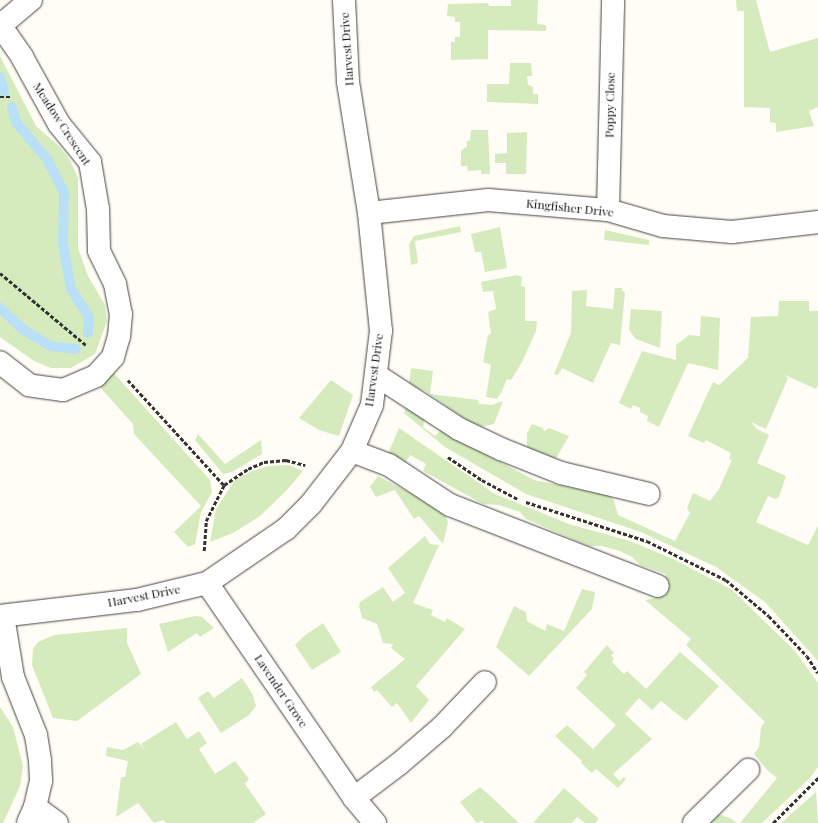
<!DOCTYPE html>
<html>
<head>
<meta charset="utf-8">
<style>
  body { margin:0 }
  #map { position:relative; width:818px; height:823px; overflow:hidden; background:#fffdf5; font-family:"Playfair Display",serif }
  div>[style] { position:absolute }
  .green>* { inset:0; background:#d5ebbd }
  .stream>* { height:10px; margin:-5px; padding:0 5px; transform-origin:5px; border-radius:5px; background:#b9e0f7 }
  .path>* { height:2.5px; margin-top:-1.25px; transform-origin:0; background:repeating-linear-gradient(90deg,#333 0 4px,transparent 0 6px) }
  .roads { filter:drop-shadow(0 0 1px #444) drop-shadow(0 0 1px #444) }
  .street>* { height:22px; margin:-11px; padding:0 11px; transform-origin:11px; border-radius:11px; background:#fff }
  span { translate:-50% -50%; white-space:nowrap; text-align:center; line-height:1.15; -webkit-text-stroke:4px #fff; paint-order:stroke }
  .street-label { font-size:12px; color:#111 }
</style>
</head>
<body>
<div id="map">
  <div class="green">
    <i style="clip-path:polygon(511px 0,538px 0,537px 24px,546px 25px,546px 31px,488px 30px,488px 59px,451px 60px,451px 42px,455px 42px,455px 37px,460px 37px,460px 22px,455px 22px,455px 17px,447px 16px,448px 4px,488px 3px,489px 6px,511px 6px)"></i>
    <i style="clip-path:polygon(736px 0,756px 0,770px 52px,818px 38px,818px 107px,809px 111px,814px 126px,776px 132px,776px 123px,770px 122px,770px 108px,744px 107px,744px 11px,737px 11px)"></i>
    <i style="clip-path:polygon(0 56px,36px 126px,59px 146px,70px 160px,78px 178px,78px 248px,88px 276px,105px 305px,107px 321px,95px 354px,71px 368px,51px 368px,34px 361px,0 337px)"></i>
    <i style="clip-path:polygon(510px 63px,531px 63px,532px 76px,527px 76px,528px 85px,533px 87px,533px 94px,538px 94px,538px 104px,487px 102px,487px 84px,509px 84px)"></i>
    <i style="clip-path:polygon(471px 130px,488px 130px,490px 174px,481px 174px,481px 170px,468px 171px,467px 166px,461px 166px,461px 151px,467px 146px,467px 141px,470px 141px)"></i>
    <i style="clip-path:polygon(527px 132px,526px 174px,506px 174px,506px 163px,495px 163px,495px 154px,507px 153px,507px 133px)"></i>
    <i style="clip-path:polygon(460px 226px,461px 232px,415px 241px,418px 263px,411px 265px,409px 244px,414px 236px)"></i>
    <i style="clip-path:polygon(500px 227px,507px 268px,485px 272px,481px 252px,475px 252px,471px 234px)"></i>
    <i style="clip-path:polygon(605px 230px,649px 240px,649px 245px,604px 240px)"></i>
    <i style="clip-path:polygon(517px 275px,522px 277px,521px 286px,525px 287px,525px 321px,537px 321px,536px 331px,522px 362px,511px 380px,507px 379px,501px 393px,497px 399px,486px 397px,491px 365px,483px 362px,488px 335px,491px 334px,488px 312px,496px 309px,493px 291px,483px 292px,481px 282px)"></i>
    <i style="clip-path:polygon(615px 288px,622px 288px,622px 291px,625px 292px,620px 345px,611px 343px,593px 383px,562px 368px,558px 375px,554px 374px,571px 333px,572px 291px,587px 290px,586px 306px,613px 309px)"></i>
    <i style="clip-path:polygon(779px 301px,809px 301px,809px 311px,818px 311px,818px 385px,816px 389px,785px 375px,788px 378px,766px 429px,751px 422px,757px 429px,769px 435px,757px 463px,786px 476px,779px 497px,775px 499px,768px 496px,756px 522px,808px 545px,818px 526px,818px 661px,765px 602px,716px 567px,641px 532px,526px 494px,445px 447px,404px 413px,406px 407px,425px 418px,423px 427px,435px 436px,441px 430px,534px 480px,609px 495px,614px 501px,618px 515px,675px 541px,690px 513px,687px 508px,693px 493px,710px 501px,719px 489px,732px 460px,729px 459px,731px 453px,706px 440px,704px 443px,688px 436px,713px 382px,719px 385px,748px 358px,751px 317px,778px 316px)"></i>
    <i style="clip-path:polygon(631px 309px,662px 311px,660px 348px,636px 339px,629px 330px)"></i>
    <i style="clip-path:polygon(701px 316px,720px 318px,718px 370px,688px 363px,659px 427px,647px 421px,648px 416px,640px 412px,640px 408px,633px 405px,631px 409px,619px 403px,642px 351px,676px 360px,676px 345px,689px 335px,700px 336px)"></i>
    <i style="clip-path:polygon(411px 368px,433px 371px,430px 394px,478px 400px,479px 404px,492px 405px,503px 401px,494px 424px,480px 427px,472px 424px,425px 391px,409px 385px)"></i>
    <i style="clip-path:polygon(112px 371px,210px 480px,212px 492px,201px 512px,195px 544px,188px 547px,174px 532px,201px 506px,134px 434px,133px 424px,99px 386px)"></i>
    <i style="clip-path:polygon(331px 380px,353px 395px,339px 436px,319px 430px,299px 418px)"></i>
    <i style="clip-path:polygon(532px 424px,543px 428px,544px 431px,549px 428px,569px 436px,556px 458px,547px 460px,527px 451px,527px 433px)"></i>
    <i style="clip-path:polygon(399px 428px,495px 494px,569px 524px,630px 541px,671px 558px,731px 589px,795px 651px,818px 683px,818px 767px,810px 778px,762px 823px,740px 823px,777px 778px,767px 770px,754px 754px,759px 747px,761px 727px,765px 722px,686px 645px,691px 639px,645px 600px,656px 598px,666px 574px,640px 565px,632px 557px,620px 551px,602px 546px,588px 546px,526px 519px,520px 512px,499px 505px,483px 504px,423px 471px,426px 464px,410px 455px,405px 463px,388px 454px)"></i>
    <i style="clip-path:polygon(198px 434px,225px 464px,261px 440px,262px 454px,232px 472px,223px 474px,195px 440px)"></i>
    <i style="clip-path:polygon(289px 465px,303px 471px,286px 491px,260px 516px,233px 533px,210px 542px,216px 509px,235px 480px,252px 471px,268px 466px)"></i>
    <i style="clip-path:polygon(378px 476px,443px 510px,448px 522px,443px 544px,419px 516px,414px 519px,395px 490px,376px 497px,370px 487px)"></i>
    <i style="clip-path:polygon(425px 536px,430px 544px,439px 545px,413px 603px,433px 610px,431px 615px,445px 622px,447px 618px,465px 629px,416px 686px,429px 700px,411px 723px,397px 703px,392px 707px,377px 690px,374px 692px,371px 687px,405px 659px,391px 648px,393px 644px,383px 643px,377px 624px,362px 618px,359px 606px,360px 602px,383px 587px,393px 602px,405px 593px,388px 568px)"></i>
    <i style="clip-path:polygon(582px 589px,595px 592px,592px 609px,529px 676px,496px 647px,514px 606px,526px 612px,527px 621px,545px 631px,547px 624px,564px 631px)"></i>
    <i style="clip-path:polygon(195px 616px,202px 617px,214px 628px,200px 637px,197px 633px,168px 652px,159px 624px)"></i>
    <i style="clip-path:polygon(323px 623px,341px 652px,312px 670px,295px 645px,304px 636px)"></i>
    <i style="clip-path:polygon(127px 628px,127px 643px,141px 674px,77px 721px,53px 718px,32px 665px,33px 649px,38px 642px,54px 635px)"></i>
    <i style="clip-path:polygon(607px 645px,614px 653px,611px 655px,614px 659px,612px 662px,624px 674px,627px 671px,646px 689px,680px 652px,719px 686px,686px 721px,661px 701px,652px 710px,639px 698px,625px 714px,652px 739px,613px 774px,620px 781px,624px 777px,626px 779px,618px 788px,596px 769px,592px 773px,581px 763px,582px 761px,555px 736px,567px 725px,593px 749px,616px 725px,576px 688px,587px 675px,584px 672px)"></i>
    <i style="clip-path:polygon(242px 678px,253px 695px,256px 706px,249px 715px,221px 733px,198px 698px,208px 691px,214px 698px)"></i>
    <i style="clip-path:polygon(0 707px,13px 727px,23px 766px,20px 786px,3px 823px,0 823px)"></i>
    <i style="clip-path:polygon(176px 722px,187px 739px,199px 731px,207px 743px,199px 749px,215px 774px,235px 761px,249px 779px,245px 784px,266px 814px,253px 823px,166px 823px,163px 820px,154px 823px,138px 803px,116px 817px,121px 777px,125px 777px,128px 761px,106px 756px,107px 747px,123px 750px,138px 742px,146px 752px,141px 744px)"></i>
    <i style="clip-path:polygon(480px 787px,487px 793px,519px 823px,484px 823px,482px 821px,477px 823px,460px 802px)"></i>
    <i style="clip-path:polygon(564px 788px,599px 819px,595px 823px,585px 823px,577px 817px,572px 823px,533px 823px)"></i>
    <i style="clip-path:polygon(816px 792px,818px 823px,781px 823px,792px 813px)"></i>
    <i style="clip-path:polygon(718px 814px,730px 818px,737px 823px,710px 823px)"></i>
  </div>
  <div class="stream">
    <i style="left:0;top:77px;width:15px;rotate:74deg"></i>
    <i style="left:12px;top:107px;width:16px;rotate:75deg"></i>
    <i style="left:16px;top:122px;width:48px;rotate:50deg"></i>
    <i style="left:47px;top:159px;width:38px;rotate:63deg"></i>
    <i style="left:64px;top:193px;width:51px;rotate:91.1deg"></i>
    <i style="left:63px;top:244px;width:46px;rotate:79.9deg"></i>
    <i style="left:71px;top:289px;width:33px;rotate:57deg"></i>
    <i style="left:89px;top:317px;width:16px;rotate:94deg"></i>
    <i style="left:0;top:308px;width:33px;rotate:43deg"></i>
    <i style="left:24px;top:330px;width:31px;rotate:31deg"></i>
    <i style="left:51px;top:346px;width:25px;rotate:7deg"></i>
  </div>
  <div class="path">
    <i style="left:0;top:97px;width:12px"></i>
    <i style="left:0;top:273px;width:112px;rotate:39.9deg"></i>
    <i style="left:128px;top:380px;width:142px;rotate:47.6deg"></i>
    <i style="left:448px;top:457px;width:41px;rotate:34.1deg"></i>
    <i style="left:482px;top:480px;width:40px;rotate:28deg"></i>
    <i style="left:526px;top:502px;width:127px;rotate:17.9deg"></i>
    <i style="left:647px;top:541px;width:88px;rotate:26.3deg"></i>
    <i style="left:726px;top:580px;width:56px;rotate:39.9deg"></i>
    <i style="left:769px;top:616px;width:55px;rotate:46.5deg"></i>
    <i style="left:807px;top:656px;width:20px;rotate:57deg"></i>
    <i style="left:204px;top:551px;width:30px;rotate:-86deg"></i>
    <i style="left:206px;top:521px;width:40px;rotate:-63.4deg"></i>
    <i style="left:224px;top:485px;width:29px;rotate:-34deg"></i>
    <i style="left:248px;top:469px;width:17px;rotate:-24deg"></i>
    <i style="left:264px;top:462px;width:22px;rotate:-5deg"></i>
    <i style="left:286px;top:460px;width:20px;rotate:15deg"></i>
    <i style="left:773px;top:823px;width:64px;rotate:-45deg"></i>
  </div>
  <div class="roads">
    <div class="street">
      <i style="left:0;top:25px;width:39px;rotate:55deg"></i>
      <i style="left:22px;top:57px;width:77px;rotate:61.1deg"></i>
      <i style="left:59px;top:124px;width:49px;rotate:50.8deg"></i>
      <i style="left:90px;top:162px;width:48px;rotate:80.3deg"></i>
      <i style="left:98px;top:209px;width:42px;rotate:88.6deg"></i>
      <i style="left:99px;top:251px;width:37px;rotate:64deg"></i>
      <i style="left:115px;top:284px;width:31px;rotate:79deg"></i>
      <i style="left:121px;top:314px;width:22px;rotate:95deg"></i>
      <i style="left:119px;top:336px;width:22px;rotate:106deg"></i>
      <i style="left:113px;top:357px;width:25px;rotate:132deg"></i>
      <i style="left:96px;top:376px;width:36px;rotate:157deg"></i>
      <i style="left:63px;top:390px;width:34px;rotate:-172deg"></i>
      <i style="left:29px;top:385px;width:37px;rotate:-142deg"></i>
      <i style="left:1px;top:25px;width:39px;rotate:-40deg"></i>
      <i style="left:608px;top:210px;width:210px;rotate:-88.6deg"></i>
      <i style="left:369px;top:213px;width:120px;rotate:-6.2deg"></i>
      <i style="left:488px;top:200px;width:120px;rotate:4.8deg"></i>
      <i style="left:608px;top:210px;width:57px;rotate:16.2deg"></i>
      <i style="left:663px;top:226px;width:69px;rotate:5deg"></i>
      <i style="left:732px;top:232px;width:87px;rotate:-6.6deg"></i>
      <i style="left:376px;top:375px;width:99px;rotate:33deg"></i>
      <i style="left:459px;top:429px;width:47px;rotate:25.5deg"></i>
      <i style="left:501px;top:449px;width:65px;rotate:21.8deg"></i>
      <i style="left:561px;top:473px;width:90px;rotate:13.4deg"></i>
      <i style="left:352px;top:451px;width:40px;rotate:21deg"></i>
      <i style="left:389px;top:465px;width:73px;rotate:33.3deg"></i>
      <i style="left:450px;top:505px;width:223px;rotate:21.3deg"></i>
      <i style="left:207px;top:583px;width:260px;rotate:55.6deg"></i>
      <i style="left:354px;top:798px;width:33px;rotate:50deg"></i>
      <i style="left:0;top:616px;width:138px;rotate:-6.7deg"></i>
      <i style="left:137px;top:600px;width:72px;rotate:-13.7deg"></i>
      <i style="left:207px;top:583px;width:96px;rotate:-34.4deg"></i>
      <i style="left:286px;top:529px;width:35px;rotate:-45deg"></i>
      <i style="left:311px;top:504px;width:67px;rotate:-52.3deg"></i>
      <i style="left:352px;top:451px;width:50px;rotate:-66.5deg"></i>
      <i style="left:372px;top:405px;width:75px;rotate:-83.1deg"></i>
      <i style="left:381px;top:331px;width:119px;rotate:-95.8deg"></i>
      <i style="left:369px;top:213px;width:133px;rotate:-99.1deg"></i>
      <i style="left:348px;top:82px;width:82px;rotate:-92.8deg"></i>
      <i style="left:3px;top:616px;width:62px;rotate:80.7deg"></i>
      <i style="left:13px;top:677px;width:62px;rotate:68.4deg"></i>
      <i style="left:36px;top:735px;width:26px;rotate:81deg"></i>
      <i style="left:40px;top:761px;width:20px;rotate:87deg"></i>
      <i style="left:41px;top:781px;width:27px;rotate:103deg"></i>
      <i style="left:35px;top:807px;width:17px;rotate:114deg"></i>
      <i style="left:354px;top:798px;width:56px;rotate:-37.1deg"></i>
      <i style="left:399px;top:764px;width:57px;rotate:-40.7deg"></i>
      <i style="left:442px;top:727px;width:62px;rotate:-46.3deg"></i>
      <i style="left:35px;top:807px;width:27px;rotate:36deg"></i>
      <i style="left:694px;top:823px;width:76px;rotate:-44.5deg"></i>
    </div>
  </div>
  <div class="street-label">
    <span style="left:347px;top:49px;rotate:-94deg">Harvest Drive</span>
    <span style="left:610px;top:105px;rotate:-89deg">Poppy Close</span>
    <span style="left:62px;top:124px;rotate:57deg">Meadow Crescent</span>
    <span style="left:570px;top:208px;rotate:6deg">Kingfisher Drive</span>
    <span style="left:374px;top:370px;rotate:-82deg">Harvest Drive</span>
    <span style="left:144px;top:596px;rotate:-11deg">Harvest Drive</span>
    <span style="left:281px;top:691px;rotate:56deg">Lavender Grove</span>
  </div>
</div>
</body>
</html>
